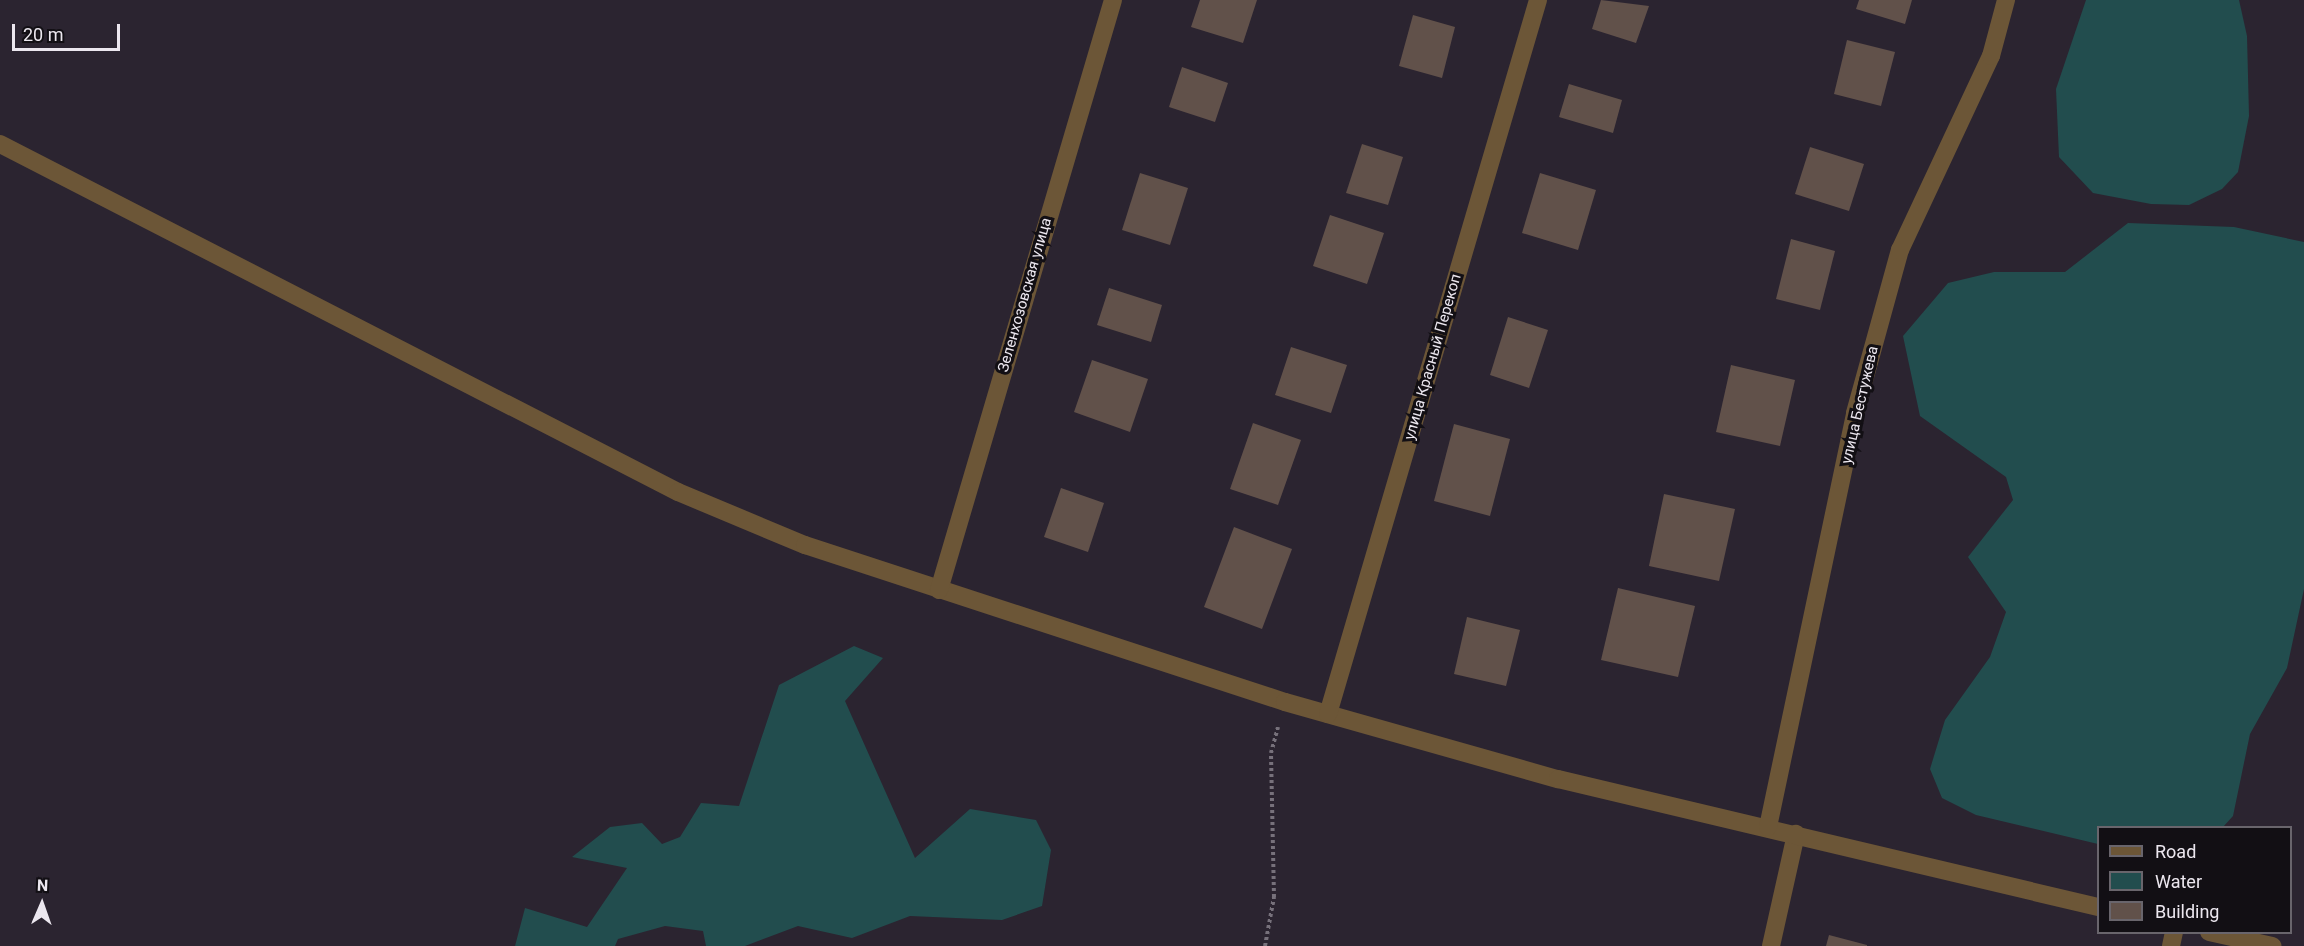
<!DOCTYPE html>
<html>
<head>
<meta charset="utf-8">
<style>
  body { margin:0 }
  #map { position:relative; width:2304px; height:946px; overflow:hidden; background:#2b2430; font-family:Roboto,sans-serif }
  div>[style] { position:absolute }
  .water>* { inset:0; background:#224d4e }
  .building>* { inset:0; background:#61514a }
  .path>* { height:4px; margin-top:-2px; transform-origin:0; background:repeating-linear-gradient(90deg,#77717b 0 3px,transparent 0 6px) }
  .lane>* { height:18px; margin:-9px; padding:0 9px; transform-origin:9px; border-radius:9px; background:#6c5637 }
  .street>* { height:18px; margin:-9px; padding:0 9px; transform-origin:9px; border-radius:9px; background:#6c5637 }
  span { translate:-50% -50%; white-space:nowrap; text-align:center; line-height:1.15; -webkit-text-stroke:6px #120f14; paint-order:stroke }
  .street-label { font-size:15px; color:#ece7ef }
  .legend { position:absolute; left:2097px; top:826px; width:195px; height:108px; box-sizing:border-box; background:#120f14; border:2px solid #69656c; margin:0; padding:8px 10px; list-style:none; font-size:18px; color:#ece7ef }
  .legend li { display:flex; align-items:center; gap:12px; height:30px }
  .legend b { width:30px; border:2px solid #69656c }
  .north { position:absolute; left:12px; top:874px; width:60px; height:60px; -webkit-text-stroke:4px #120f14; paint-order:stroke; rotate:2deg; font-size:16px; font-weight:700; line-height:24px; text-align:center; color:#ece7ef }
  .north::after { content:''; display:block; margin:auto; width:21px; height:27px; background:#ece7ef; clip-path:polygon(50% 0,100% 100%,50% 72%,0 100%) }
  .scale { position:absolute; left:12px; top:24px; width:108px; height:27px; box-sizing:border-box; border:3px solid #ece7ef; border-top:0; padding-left:8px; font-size:18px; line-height:21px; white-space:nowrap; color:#ece7ef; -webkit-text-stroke:4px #120f14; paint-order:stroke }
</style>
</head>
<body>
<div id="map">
  <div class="water">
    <i style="clip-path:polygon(2086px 0,2239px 0,2247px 36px,2249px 116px,2238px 172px,2222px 189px,2189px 205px,2151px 204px,2093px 193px,2059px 157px,2056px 89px)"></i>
    <i style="clip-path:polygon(2128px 223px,2234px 227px,2304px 242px,2304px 589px,2287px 668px,2250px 734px,2233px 816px,2223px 827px,2098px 828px,2098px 844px,1976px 815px,1942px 798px,1930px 769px,1945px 720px,1990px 657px,2006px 612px,1968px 557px,2013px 500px,2006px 477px,1920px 416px,1903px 336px,1948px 283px,1994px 272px,2065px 272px)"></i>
    <i style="clip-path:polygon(854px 646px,883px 658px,845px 701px,915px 858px,970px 809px,1036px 820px,1051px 850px,1042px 906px,1002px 920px,910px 916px,852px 938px,798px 926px,745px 946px,706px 946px,703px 931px,665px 926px,618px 939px,615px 946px,515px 946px,525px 908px,587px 927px,627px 868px,572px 857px,610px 827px,642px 823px,662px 844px,680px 837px,701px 803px,739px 806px,779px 685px)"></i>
  </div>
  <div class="building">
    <i style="clip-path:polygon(1200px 0,1257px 0,1243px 43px,1191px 27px)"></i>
    <i style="clip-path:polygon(1601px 0,1649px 6px,1636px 43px,1592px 29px)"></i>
    <i style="clip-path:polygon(1859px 0,1912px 0,1905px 24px,1856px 9px)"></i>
    <i style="clip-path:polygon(1413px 15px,1455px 27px,1442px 78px,1399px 66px)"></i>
    <i style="clip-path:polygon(1847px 40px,1895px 52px,1881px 106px,1834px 94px)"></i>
    <i style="clip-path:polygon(1182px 67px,1228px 83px,1215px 122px,1169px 107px)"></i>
    <i style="clip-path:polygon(1569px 84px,1622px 100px,1613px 133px,1559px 117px)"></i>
    <i style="clip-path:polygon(1362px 144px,1403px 157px,1388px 205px,1346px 193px)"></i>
    <i style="clip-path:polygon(1810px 147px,1864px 164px,1849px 211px,1795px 194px)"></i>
    <i style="clip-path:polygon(1140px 173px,1188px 188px,1170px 245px,1122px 230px)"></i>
    <i style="clip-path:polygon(1540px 173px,1596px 190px,1578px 250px,1522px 233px)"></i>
    <i style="clip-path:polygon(1330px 215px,1384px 233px,1367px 284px,1313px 266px)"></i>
    <i style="clip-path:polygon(1791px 239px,1835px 251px,1820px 310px,1776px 299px)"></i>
    <i style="clip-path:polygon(1109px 288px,1162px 305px,1151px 342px,1097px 325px)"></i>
    <i style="clip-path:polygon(1508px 317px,1548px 330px,1529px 388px,1490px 375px)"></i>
    <i style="clip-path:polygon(1291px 347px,1347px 365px,1331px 413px,1275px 395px)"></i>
    <i style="clip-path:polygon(1092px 360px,1148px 379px,1130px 432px,1074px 412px)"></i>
    <i style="clip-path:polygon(1731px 365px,1795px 380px,1780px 446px,1716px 432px)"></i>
    <i style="clip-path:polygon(1253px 423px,1301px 440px,1278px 505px,1230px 489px)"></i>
    <i style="clip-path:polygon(1454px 424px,1510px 439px,1490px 516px,1434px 501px)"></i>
    <i style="clip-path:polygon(1061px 488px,1104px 503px,1088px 552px,1044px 537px)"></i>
    <i style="clip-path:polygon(1664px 494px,1735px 509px,1719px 581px,1649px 566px)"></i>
    <i style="clip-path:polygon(1234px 527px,1292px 549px,1262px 629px,1204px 607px)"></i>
    <i style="clip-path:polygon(1618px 588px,1695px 606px,1678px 677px,1601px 660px)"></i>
    <i style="clip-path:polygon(1467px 617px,1520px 630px,1506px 686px,1454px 674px)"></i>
    <i style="clip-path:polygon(1829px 935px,1867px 945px,1867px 946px,1826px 946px)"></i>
  </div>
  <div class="path">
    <i style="left:1265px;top:946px;width:50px;rotate:-79.6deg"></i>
    <i style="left:1274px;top:897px;width:144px;rotate:-91.2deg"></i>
    <i style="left:1271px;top:753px;width:27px;rotate:-75deg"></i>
  </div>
  <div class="lane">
    <i style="left:1771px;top:946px;width:115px;rotate:-77.4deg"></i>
  </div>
  <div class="street">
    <i style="left:0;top:144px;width:762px;rotate:27.17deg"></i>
    <i style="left:678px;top:492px;width:138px;rotate:22.7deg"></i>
    <i style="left:805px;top:545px;width:505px;rotate:18.11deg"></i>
    <i style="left:1285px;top:702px;width:284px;rotate:15.8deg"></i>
    <i style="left:1558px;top:779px;width:555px;rotate:13.34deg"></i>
    <i style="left:939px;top:590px;width:615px;rotate:-73.57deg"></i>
    <i style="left:1328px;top:714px;width:744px;rotate:-73.61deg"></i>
    <i style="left:1768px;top:827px;width:423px;rotate:-78.1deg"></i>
    <i style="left:1855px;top:413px;width:169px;rotate:-74.6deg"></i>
    <i style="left:1900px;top:250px;width:214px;rotate:-64.9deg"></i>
    <i style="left:1991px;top:56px;width:58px;rotate:-75deg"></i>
    <i style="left:2209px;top:932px;width:65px;rotate:12.5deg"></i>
    <i style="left:2171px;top:946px;width:14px;rotate:-78deg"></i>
  </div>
  <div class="street-label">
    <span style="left:1025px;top:295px;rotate:-74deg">Зеленхозовская улица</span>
    <span style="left:1433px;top:357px;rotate:-74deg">улица Красный Перекоп</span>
    <span style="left:1860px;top:405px;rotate:-77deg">улица Бестужева</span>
  </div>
  <ul class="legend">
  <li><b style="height:8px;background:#6c5637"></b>Road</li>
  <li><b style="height:16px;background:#224d4e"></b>Water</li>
  <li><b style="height:16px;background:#61514a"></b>Building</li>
  </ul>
  <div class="north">N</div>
  <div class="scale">20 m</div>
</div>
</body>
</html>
